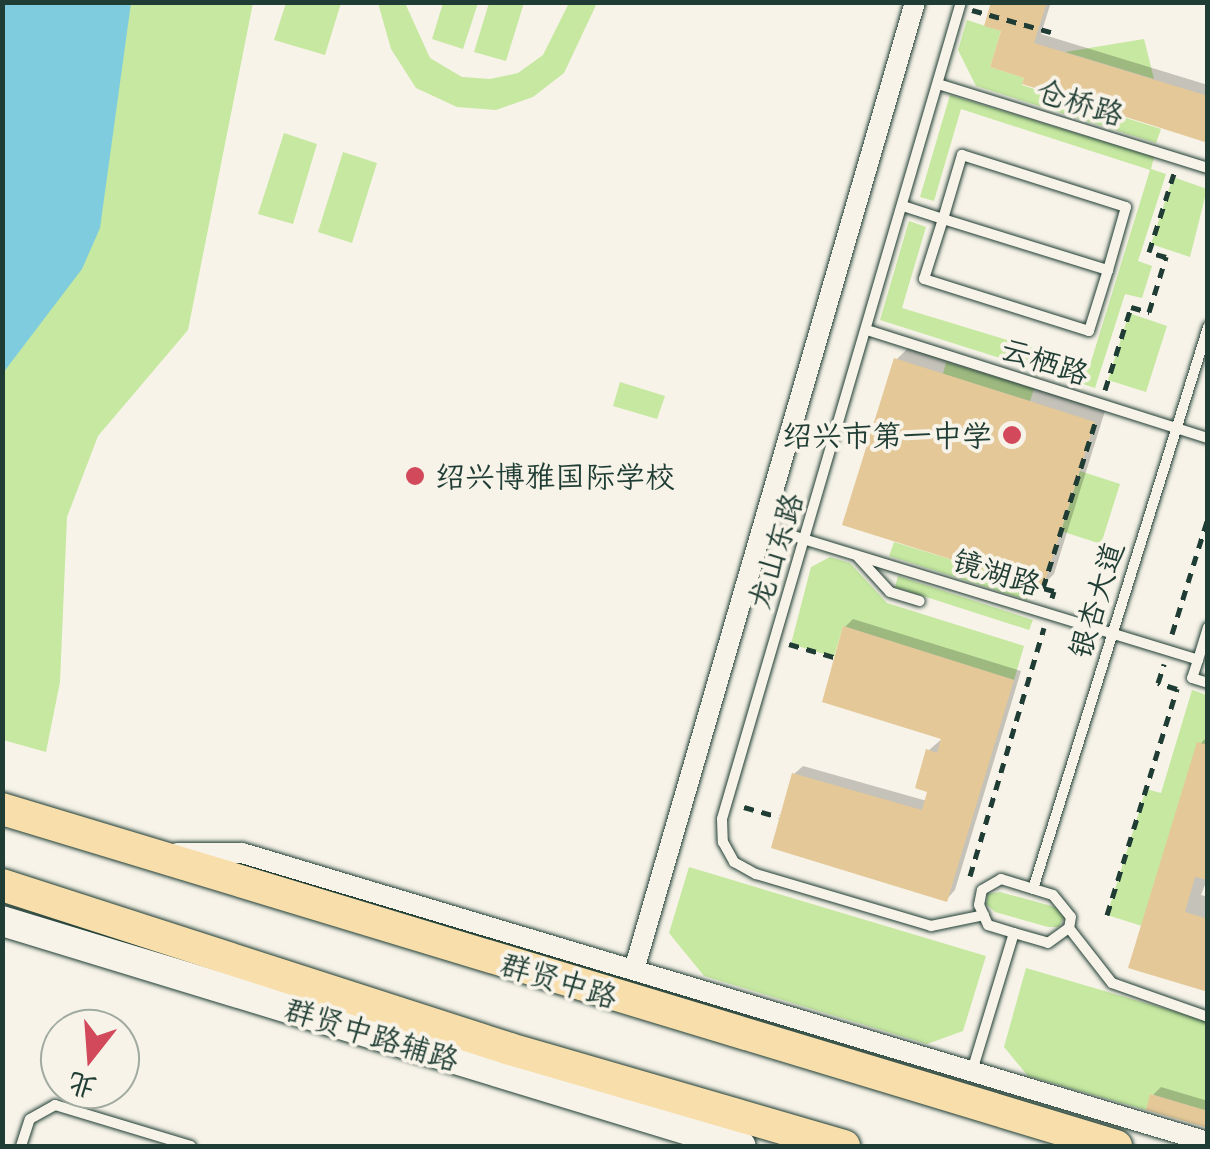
<!DOCTYPE html>
<html>
<head>
<meta charset="utf-8">
<style>
  body { margin:0 }
  #map { position:relative; width:1210px; height:1149px; overflow:hidden; background:#f7f3e8; font-family:Delius,"LXGW WenKai TC",sans-serif }
  div>[style] { position:absolute }
  .green>* { inset:0; background:#c6e8a1 }
  .water>* { inset:0; background:#7fccde }
  .shadow>* { inset:0; background:#0003 }
  .building>* { inset:0; background:#e4c898 }
  .path>* { height:5px; margin-top:-2.5px; transform-origin:0; background:repeating-linear-gradient(90deg,#1f3d34 0 10px,transparent 0 18px) }
  .roads { filter:drop-shadow(0 0 2px #1f3d34) drop-shadow(0 0 2px #1f3d34) }
  .lane>* { height:10px; margin:-5px; padding:0 5px; transform-origin:5px; border-radius:5px; background:#f7f3e8 }
  .street>* { height:20px; margin:-10px; padding:0 10px; transform-origin:10px; border-radius:10px; background:#f7f3e8 }
  .secondary>* { height:30px; margin:-15px; padding:0 15px; transform-origin:15px; border-radius:15px; background:#f7f3e8 }
  .primary>* { height:32px; margin:-16px; padding:0 16px; transform-origin:16px; border-radius:16px; background:#f8deab }
  .dots>* { width:28px; height:28px; translate:-50% -50%; box-sizing:border-box; border:5px solid #f7f3e8; border-radius:50% }
  span { translate:-50% -50%; white-space:nowrap; text-align:center; line-height:1.15; -webkit-text-stroke:8px #f7f3e8; paint-order:stroke }
  .street-label { font-size:30px; color:#1f3d34 }
  .poi-label { font-size:30px; color:#1f3d34 }
  .right { translate:-100% -50%; text-align:right }
  .left { translate:0 -50%; text-align:left }
  .frame { position:absolute; inset:0; border:5px solid #1f3d34; pointer-events:none }
  .north { position:absolute; left:40px; top:1009px; width:100px; height:100px; box-sizing:border-box; background:#f7f3e8; border:2px solid #a1aaa0; border-radius:50%; rotate:197deg; font-size:28px; font-weight:700; line-height:40px; text-align:center; color:#1f3d34 }
  .north::after { content:''; display:block; margin:auto; width:35px; height:45px; background:#d1495b; clip-path:polygon(50% 0,100% 100%,50% 72%,0 100%) }
</style>
</head>
<body>
<div id="map">
  <div class="green">
    <i style="clip-path:polygon(2px 3px,253px 3px,188px 330px,98px 436px,67px 517px,60px 682px,46px 752px,3px 740px)"></i>
    <i style="clip-path:polygon(286px 3px,341px 3px,325px 55px,274px 40px)"></i>
    <i style="clip-path:polygon(378px 3px,405px 3px,430px 58px,462px 77px,490px 79px,518px 73px,543px 55px,569px 3px,597px 3px,564px 73px,533px 97px,496px 110px,457px 107px,416px 88px,391px 49px)"></i>
    <i style="clip-path:polygon(443px 3px,478px 3px,463px 49px,432px 39px)"></i>
    <i style="clip-path:polygon(489px 3px,524px 3px,506px 61px,474px 52px)"></i>
    <i style="clip-path:polygon(967px 20px,1001px 31px,990px 67px,1024px 78px,1022px 85px,1161px 129px,1156px 143px,976px 86px,958px 50px)"></i>
    <i style="clip-path:polygon(1144px 39px,1154px 79px,1065px 52px)"></i>
    <i style="clip-path:polygon(950px 95px,1154px 157px,1151px 169px,1166px 174px,1138px 261px,1152px 266px,1142px 298px,1125px 294px,1095px 388px,880px 320px,909px 221px,926px 227px,902px 308px,1090px 365px,1150px 170px,961px 109px,934px 201px,920px 197px)"></i>
    <i style="clip-path:polygon(284px 133px,317px 144px,293px 224px,258px 214px)"></i>
    <i style="clip-path:polygon(343px 152px,377px 163px,352px 243px,318px 232px)"></i>
    <i style="clip-path:polygon(1173px 177px,1207px 189px,1190px 257px,1151px 244px)"></i>
    <i style="clip-path:polygon(1129px 313px,1167px 326px,1146px 392px,1108px 380px)"></i>
    <i style="clip-path:polygon(946px 362px,1034px 389px,1030px 401px,943px 374px)"></i>
    <i style="clip-path:polygon(620px 382px,665px 396px,657px 419px,613px 406px)"></i>
    <i style="clip-path:polygon(1080px 471px,1120px 484px,1101px 544px,1061px 531px)"></i>
    <i style="clip-path:polygon(894px 542px,1032px 584px,1027px 600px,889px 556px)"></i>
    <i style="clip-path:polygon(830px 557px,850px 563px,887px 603px,1024px 646px,1014px 680px,843px 626px,834px 657px,791px 644px,811px 567px)"></i>
    <i style="clip-path:polygon(898px 576px,1033px 620px,1029px 630px,895px 587px)"></i>
    <i style="clip-path:polygon(1192px 690px,1207px 695px,1207px 745px,1142px 926px,1107px 915px,1146px 789px,1161px 793px)"></i>
    <i style="clip-path:polygon(689px 867px,986px 956px,963px 1031px,927px 1044px,704px 976px,669px 933px)"></i>
    <i style="clip-path:polygon(1000px 892px,1055px 907px,1064px 917px,1059px 927px,1048px 927px,995px 912px,986px 904px,988px 894px)"></i>
    <i style="clip-path:polygon(1026px 968px,1207px 1021px,1207px 1111px,1151px 1094px,1146px 1110px,1028px 1076px,1004px 1047px)"></i>
  </div>
  <div class="water">
    <i style="clip-path:polygon(3px 2px,131px 3px,100px 228px,82px 269px,3px 373px)"></i>
  </div>
  <div class="shadow">
    <i style="clip-path:polygon(994px 2px,1051px 2px,1041px 34px,1208px 85px,1208px 141px,1027px 76px)"></i>
    <i style="clip-path:polygon(908px 348px,1105px 411px,1054px 574px,1043px 585px,896px 360px)"></i>
    <i style="clip-path:polygon(853px 619px,1021px 671px,955px 890px,947px 899px,794px 774px,803px 766px,927px 801px,928px 751px,944px 737px,845px 627px)"></i>
    <i style="clip-path:polygon(1208px 736px,1208px 877px,1201px 895px,1208px 897px,1208px 989px,1131px 966px,1200px 744px)"></i>
    <i style="clip-path:polygon(1161px 1087px,1208px 1101px,1208px 1125px,1153px 1095px)"></i>
  </div>
  <div class="building">
    <i style="clip-path:polygon(991px 2px,1047px 2px,1034px 43px,1208px 96px,1208px 143px,1022px 84px,1024px 78px,990px 67px,1001px 31px,984px 26px)"></i>
    <i style="clip-path:polygon(894px 358px,1095px 422px,1043px 588px,842px 525px)"></i>
    <i style="clip-path:polygon(843px 626px,1014px 680px,947px 902px,771px 848px,792px 773px,922px 810px,927px 792px,915px 788px,926px 749px,937px 753px,941px 739px,822px 702px)"></i>
    <i style="clip-path:polygon(1197px 742px,1208px 745px,1208px 880px,1195px 877px,1185px 912px,1208px 919px,1208px 992px,1128px 968px)"></i>
    <i style="clip-path:polygon(1150px 1094px,1208px 1111px,1208px 1128px,1146px 1110px)"></i>
  </div>
  <div class="path">
    <i style="left:972px;top:10px;width:82px;rotate:15.6deg"></i>
    <i style="left:1105px;top:390px;width:87px;rotate:-72.6deg"></i>
    <i style="left:1131px;top:307px;width:19px;rotate:16deg"></i>
    <i style="left:1149px;top:312px;width:58px;rotate:-72.8deg"></i>
    <i style="left:1166px;top:257px;width:18px;rotate:-164deg"></i>
    <i style="left:1149px;top:252px;width:83px;rotate:-72.4deg"></i>
    <i style="left:1052px;top:598px;width:7px;rotate:-74deg"></i>
    <i style="left:1054px;top:591px;width:11px;rotate:-165deg"></i>
    <i style="left:1043px;top:588px;width:176px;rotate:-72.5deg"></i>
    <i style="left:1172px;top:634px;width:121px;rotate:-72.8deg"></i>
    <i style="left:789px;top:644px;width:47px;rotate:16.1deg"></i>
    <i style="left:744px;top:807px;width:36px;rotate:16deg"></i>
    <i style="left:970px;top:876px;width:259px;rotate:-73.4deg"></i>
    <i style="left:1107px;top:915px;width:237px;rotate:-72.8deg"></i>
    <i style="left:1177px;top:689px;width:20px;rotate:-162deg"></i>
    <i style="left:1158px;top:683px;width:20px;rotate:-72deg"></i>
  </div>
  <div class="roads">
    <div class="lane">
      <i style="left:961px;top:2px;width:851px;rotate:106.31deg"></i>
      <i style="left:722px;top:819px;width:23px;rotate:88deg"></i>
      <i style="left:723px;top:842px;width:23px;rotate:61deg"></i>
      <i style="left:734px;top:862px;width:25px;rotate:29deg"></i>
      <i style="left:756px;top:874px;width:183px;rotate:16.5deg"></i>
      <i style="left:931px;top:926px;width:54px;rotate:-11.7deg"></i>
      <i style="left:938px;top:84px;width:283px;rotate:17.3deg"></i>
      <i style="left:903px;top:206px;width:42px;rotate:18deg"></i>
      <i style="left:943px;top:219px;width:173px;rotate:17.2deg"></i>
      <i style="left:1108px;top:270px;width:64px;rotate:107.3deg"></i>
      <i style="left:1089px;top:331px;width:173px;rotate:-162.5deg"></i>
      <i style="left:924px;top:279px;width:63px;rotate:-72.4deg"></i>
      <i style="left:943px;top:219px;width:67px;rotate:-73.5deg"></i>
      <i style="left:962px;top:155px;width:172px;rotate:17.6deg"></i>
      <i style="left:1126px;top:207px;width:66px;rotate:105.9deg"></i>
      <i style="left:867px;top:330px;width:358px;rotate:17.6deg"></i>
      <i style="left:764px;top:527px;width:454px;rotate:17deg"></i>
      <i style="left:1198px;top:660px;width:19px;rotate:108deg"></i>
      <i style="left:1192px;top:678px;width:17px;rotate:17deg"></i>
      <i style="left:858px;top:557px;width:47px;rotate:47.6deg"></i>
      <i style="left:890px;top:592px;width:31px;rotate:17deg"></i>
      <i style="left:1198px;top:660px;width:34px;rotate:-73deg"></i>
      <i style="left:1033px;top:889px;width:589px;rotate:-72.7deg"></i>
      <i style="left:1069px;top:928px;width:70px;rotate:52deg"></i>
      <i style="left:1112px;top:983px;width:102px;rotate:19.5deg"></i>
      <i style="left:1014px;top:933px;width:35px;rotate:16deg"></i>
      <i style="left:1048px;top:943px;width:26px;rotate:-36deg"></i>
      <i style="left:972px;top:1071px;width:144px;rotate:-73.1deg"></i>
      <i style="left:1014px;top:933px;width:27px;rotate:-163deg"></i>
      <i style="left:988px;top:925px;width:22px;rotate:-114deg"></i>
      <i style="left:979px;top:905px;width:15px;rotate:-79deg"></i>
      <i style="left:982px;top:890px;width:22px;rotate:-30deg"></i>
      <i style="left:1001px;top:879px;width:54px;rotate:17.1deg"></i>
      <i style="left:1053px;top:895px;width:28px;rotate:51deg"></i>
      <i style="left:1071px;top:917px;width:11px;rotate:100deg"></i>
      <i style="left:21px;top:1146px;width:28px;rotate:-72deg"></i>
      <i style="left:30px;top:1119px;width:29px;rotate:-29deg"></i>
      <i style="left:55px;top:1105px;width:142px;rotate:16.8deg"></i>
    </div>
    <div class="street">
      <i style="left:177px;top:853px;width:65px"></i>
      <i style="left:242px;top:853px;width:1008px;rotate:16.66deg"></i>
      <i style="left:634px;top:970px;width:1008px;rotate:-73.81deg"></i>
    </div>
    <div class="secondary">
      <i style="left:2px;top:921px;width:772px;rotate:16.93deg"></i>
    </div>
    <div class="primary">
      <i style="left:2px;top:809px;width:1164px;rotate:16.83deg"></i>
      <i style="left:2px;top:885px;width:534px;rotate:17.89deg"></i>
      <i style="left:510px;top:1049px;width:348px;rotate:16.2deg"></i>
    </div>
  </div>
  <div class="dots">
    <i style="left:1012px;top:435px;background:#d1495b"></i>
    <i style="left:415px;top:476px;background:#d1495b"></i>
  </div>
  <div class="street-label">
    <span style="left:1080px;top:102px;rotate:17deg">仓桥路</span>
    <span style="left:1045px;top:361px;rotate:18deg">云栖路</span>
    <span style="left:775px;top:551px;rotate:-73deg">龙山东路</span>
    <span style="left:997px;top:572px;rotate:17deg">镜湖路</span>
    <span style="left:1096px;top:600px;rotate:-73deg">银杏大道</span>
    <span style="left:559px;top:980px;rotate:17deg">群贤中路</span>
    <span style="left:372px;top:1034px;rotate:17deg">群贤中路辅路</span>
  </div>
  <div class="poi-label">
    <span class="right" style="left:992px;top:435px">绍兴市第一中学</span>
    <span class="left" style="left:435px;top:476px">绍兴博雅国际学校</span>
  </div>
  <div class="frame"></div>
  <div class="north">北</div>
</div>
</body>
</html>
